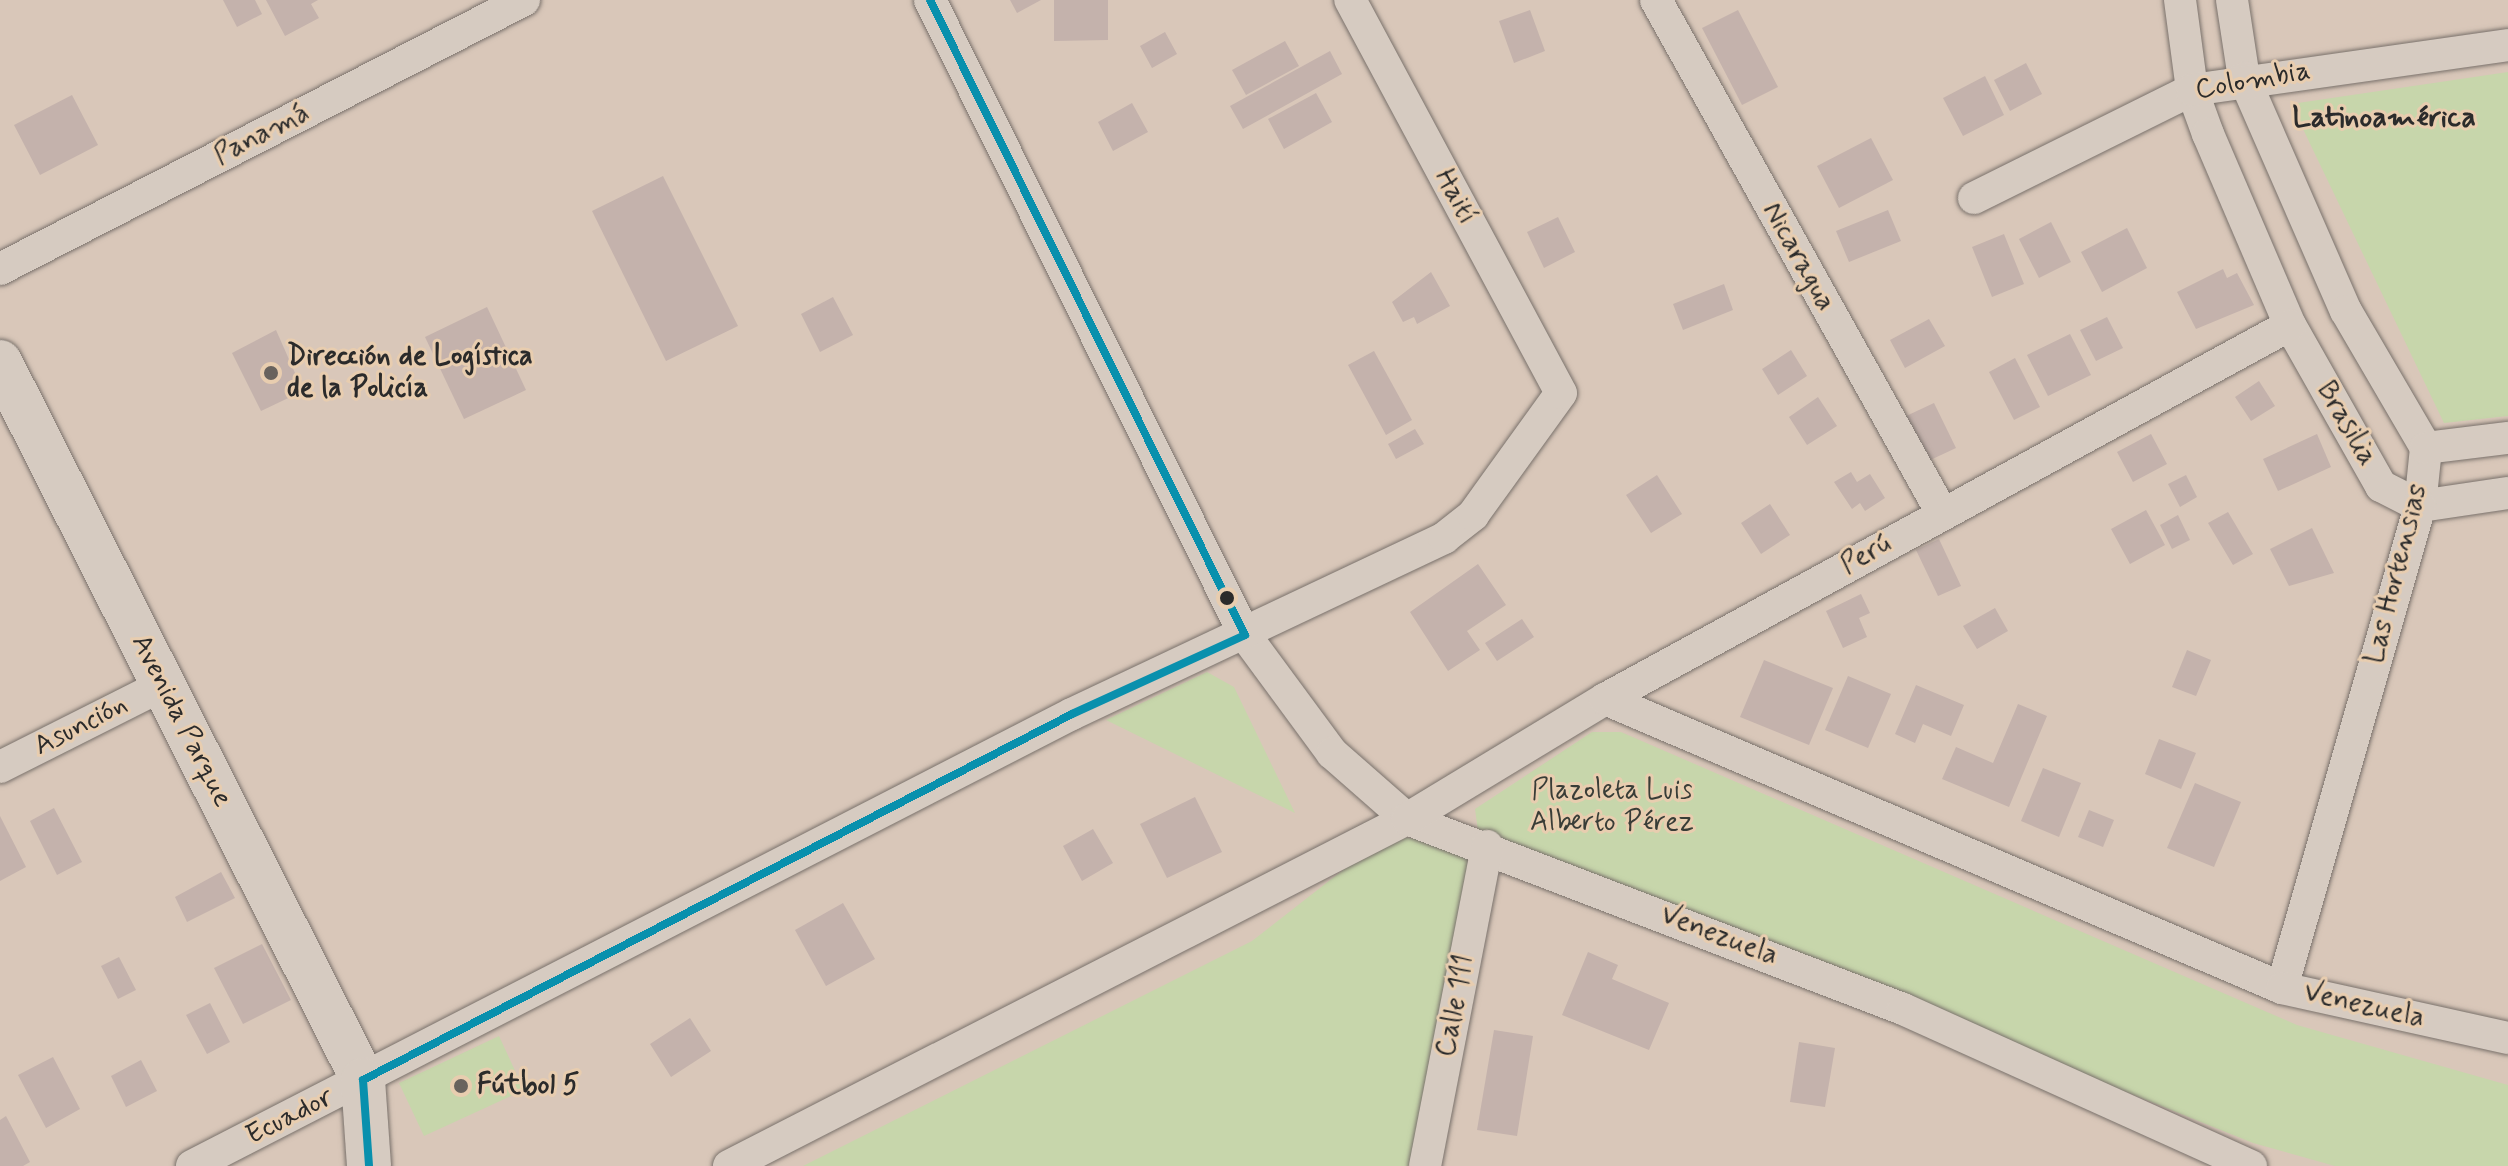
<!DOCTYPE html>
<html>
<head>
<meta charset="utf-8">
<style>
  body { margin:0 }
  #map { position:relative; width:2508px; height:1166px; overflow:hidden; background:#d9c7b9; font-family:Mynerve,sans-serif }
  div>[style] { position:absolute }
  .green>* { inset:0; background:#c7d6ab }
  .building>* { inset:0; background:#c4b2ac }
  .roads { filter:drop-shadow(0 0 2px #79716b) drop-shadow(0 0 2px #79716b) }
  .street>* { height:32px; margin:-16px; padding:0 16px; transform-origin:16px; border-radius:16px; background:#d6cbc1 }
  .secondary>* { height:44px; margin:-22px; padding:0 22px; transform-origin:22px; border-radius:22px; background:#d6cbc1 }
  .bus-1>* { height:8px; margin:-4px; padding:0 4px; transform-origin:4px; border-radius:4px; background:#0990ad }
  .dots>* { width:22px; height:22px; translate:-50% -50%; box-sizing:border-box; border:4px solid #e8cdaf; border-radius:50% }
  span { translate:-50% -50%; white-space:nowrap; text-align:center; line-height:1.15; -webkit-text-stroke:6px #e8cdaf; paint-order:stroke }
  .street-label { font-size:28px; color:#2b2b2b }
  .poi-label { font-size:28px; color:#2b2b2b; font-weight:700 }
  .left { translate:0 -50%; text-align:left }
  .park-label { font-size:28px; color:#393d37 }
  .neighbourhood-label { font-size:30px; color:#2b2b2b; font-weight:700 }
</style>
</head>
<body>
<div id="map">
  <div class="green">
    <i style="clip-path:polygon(2508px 72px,2508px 416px,2444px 423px,2291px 104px)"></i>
    <i style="clip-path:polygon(1207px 672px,1234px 687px,1295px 813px,1106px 720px)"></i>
    <i style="clip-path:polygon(1592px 732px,1621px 732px,2297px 1025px,2508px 1085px,2508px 1166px,2335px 1166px,2253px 1143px,1478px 831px,1475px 809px)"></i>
    <i style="clip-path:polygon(1389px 834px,1496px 855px,1435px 1166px,803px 1166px,1252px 941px)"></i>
    <i style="clip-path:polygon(499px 1036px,524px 1090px,424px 1136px,399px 1083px)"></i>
  </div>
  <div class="building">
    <i style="clip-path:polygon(223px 0,255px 0,262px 14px,237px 27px)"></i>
    <i style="clip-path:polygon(266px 0,318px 0,311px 4px,319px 18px,285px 36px)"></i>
    <i style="clip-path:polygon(1010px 0,1041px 0,1017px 13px)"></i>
    <i style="clip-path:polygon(1054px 0,1108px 0,1108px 40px,1054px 41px)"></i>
    <i style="clip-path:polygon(1530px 10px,1545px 51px,1514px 63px,1499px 21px)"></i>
    <i style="clip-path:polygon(1738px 10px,1778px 87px,1742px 105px,1702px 28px)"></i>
    <i style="clip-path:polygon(1165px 32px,1177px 54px,1152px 68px,1140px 46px)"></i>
    <i style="clip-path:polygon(1285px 41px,1299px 66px,1246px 95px,1232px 70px)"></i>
    <i style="clip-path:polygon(1330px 51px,1342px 74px,1243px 129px,1230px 106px)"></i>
    <i style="clip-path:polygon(2026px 63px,2042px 94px,2010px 111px,1994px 80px)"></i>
    <i style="clip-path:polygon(1985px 76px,2004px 115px,1963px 136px,1943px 98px)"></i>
    <i style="clip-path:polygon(1316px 93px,1332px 122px,1284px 149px,1268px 119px)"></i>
    <i style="clip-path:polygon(72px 95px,98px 145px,40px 175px,14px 125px)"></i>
    <i style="clip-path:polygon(1132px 103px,1148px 132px,1113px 151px,1098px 122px)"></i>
    <i style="clip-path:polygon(1871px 138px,1893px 180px,1839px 208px,1817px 166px)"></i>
    <i style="clip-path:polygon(663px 176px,738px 326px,666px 361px,592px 211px)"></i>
    <i style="clip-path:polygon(1888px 210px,1901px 241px,1849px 262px,1836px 231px)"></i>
    <i style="clip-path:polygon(1558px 217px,1575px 252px,1544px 268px,1527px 232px)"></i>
    <i style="clip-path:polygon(2051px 222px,2071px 262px,2039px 278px,2019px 239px)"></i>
    <i style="clip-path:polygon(2127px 228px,2147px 268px,2102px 292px,2081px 252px)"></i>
    <i style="clip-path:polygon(2004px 234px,2024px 284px,1992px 297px,1972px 247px)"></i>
    <i style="clip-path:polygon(2223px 269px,2227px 278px,2237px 273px,2254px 305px,2196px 329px,2177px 292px)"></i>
    <i style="clip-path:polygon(1431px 272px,1450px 306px,1417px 324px,1414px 317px,1403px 322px,1392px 302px)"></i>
    <i style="clip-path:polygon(1724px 284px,1733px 310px,1683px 330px,1673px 304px)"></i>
    <i style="clip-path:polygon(833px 297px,853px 335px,820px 352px,801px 314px)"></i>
    <i style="clip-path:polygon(487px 307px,526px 390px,464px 419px,425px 337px)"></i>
    <i style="clip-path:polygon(2107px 317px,2123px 348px,2096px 361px,2080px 330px)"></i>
    <i style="clip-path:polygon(1929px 319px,1945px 346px,1905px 368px,1890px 340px)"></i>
    <i style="clip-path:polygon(276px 330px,303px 391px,261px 411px,232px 353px)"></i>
    <i style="clip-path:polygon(2070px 334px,2091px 375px,2048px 396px,2027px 355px)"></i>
    <i style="clip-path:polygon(1791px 350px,1807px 376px,1778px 395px,1762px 369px)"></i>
    <i style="clip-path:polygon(1374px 351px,1412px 420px,1386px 435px,1348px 365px)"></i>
    <i style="clip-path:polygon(2015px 358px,2040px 407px,2014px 420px,1989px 372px)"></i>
    <i style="clip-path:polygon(2259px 381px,2275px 406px,2251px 421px,2235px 397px)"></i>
    <i style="clip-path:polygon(1818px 397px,1837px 426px,1807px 445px,1789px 417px)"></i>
    <i style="clip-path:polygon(1934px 403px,1956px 448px,1926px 462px,1904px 417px)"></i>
    <i style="clip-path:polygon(1415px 429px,1424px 444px,1396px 459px,1388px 444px)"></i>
    <i style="clip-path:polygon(2151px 434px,2167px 464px,2133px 482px,2117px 452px)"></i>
    <i style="clip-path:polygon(2317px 434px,2331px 467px,2278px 491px,2263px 459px)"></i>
    <i style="clip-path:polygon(1851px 472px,1857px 482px,1870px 474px,1885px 498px,1865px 511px,1860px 503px,1852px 509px,1834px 482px)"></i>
    <i style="clip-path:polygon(1657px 475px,1682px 514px,1651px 533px,1626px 495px)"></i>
    <i style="clip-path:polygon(2186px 475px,2197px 497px,2180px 507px,2168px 484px)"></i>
    <i style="clip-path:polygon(1770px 504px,1790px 535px,1761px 554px,1741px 523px)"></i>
    <i style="clip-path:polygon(2146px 510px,2165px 545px,2130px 564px,2111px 529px)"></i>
    <i style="clip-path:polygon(2228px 512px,2253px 554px,2233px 565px,2208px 523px)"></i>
    <i style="clip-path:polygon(2178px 515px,2190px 540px,2172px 549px,2160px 525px)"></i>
    <i style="clip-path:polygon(2312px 528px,2334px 573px,2289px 586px,2270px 549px)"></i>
    <i style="clip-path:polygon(1939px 539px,1961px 586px,1938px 596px,1916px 550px)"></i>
    <i style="clip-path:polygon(1478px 564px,1506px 605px,1467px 631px,1480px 650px,1448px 671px,1410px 612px)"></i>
    <i style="clip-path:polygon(1861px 594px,1870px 613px,1859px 618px,1867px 637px,1843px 648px,1826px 611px)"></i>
    <i style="clip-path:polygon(1995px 608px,2008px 631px,1977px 649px,1963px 626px)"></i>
    <i style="clip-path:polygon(1522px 619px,1534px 637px,1497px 661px,1485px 643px)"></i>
    <i style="clip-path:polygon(2187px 650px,2211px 660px,2196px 696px,2172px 687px)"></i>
    <i style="clip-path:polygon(1764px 660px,1833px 688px,1809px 745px,1740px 717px)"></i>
    <i style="clip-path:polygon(1848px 676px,1891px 694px,1868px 748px,1825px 730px)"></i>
    <i style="clip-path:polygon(1916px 685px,1964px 705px,1951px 736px,1923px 724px,1915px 743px,1895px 734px)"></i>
    <i style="clip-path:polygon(2018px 704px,2047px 716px,2009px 807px,1942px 779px,1956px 747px,1993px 763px)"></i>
    <i style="clip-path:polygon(2159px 739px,2196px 753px,2181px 789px,2145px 774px)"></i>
    <i style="clip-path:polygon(2043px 768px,2081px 783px,2059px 837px,2021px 821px)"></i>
    <i style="clip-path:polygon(2195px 783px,2241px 802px,2214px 867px,2167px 848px)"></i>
    <i style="clip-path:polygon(1195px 797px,1222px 852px,1167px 878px,1140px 824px)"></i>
    <i style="clip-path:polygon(54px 808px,82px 862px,57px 875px,30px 821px)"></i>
    <i style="clip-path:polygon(2089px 810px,2114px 820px,2103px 847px,2078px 837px)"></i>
    <i style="clip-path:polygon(0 816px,26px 867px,0 881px)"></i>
    <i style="clip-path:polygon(1093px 829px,1113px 863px,1082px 881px,1063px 846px)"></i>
    <i style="clip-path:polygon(221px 872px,235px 898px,187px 922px,175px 897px)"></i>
    <i style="clip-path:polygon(843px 903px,875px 959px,826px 986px,795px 930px)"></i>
    <i style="clip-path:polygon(262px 944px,291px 1000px,243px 1024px,214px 968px)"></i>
    <i style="clip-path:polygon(1588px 952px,1618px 965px,1612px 979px,1669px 1003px,1649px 1050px,1562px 1015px)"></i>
    <i style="clip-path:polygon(119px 957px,136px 990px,118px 999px,101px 966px)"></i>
    <i style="clip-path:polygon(210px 1003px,230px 1042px,207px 1054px,186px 1015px)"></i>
    <i style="clip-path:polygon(690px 1018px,711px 1051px,671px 1077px,650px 1044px)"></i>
    <i style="clip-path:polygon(1494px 1030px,1533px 1036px,1517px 1136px,1477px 1130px)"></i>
    <i style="clip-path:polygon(1799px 1042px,1835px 1048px,1825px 1107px,1790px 1102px)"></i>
    <i style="clip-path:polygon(53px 1057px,80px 1109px,46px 1128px,18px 1075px)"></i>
    <i style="clip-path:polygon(141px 1060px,157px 1091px,126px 1107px,111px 1076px)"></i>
    <i style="clip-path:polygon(6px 1116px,30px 1162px,23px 1166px,0 1166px,0 1120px)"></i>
  </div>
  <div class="roads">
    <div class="street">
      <i style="left:930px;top:0;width:709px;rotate:63.62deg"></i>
      <i style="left:1245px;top:635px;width:147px;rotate:53.6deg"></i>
      <i style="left:1332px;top:753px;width:100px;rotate:41.3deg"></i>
      <i style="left:1407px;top:819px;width:531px;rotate:20.96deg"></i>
      <i style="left:1903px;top:1009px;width:382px;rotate:24.3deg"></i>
      <i style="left:1656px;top:0;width:587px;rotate:60.86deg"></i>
      <i style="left:2180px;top:0;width:91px;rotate:82.4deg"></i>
      <i style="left:2192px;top:90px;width:47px;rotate:70deg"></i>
      <i style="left:2208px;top:134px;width:208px;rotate:66.8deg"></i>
      <i style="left:2290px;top:325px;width:185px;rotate:60.5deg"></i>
      <i style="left:2381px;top:486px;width:44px;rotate:27.1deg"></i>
      <i style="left:2420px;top:506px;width:89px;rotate:-8.4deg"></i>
      <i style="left:2232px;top:0;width:79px;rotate:81.3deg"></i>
      <i style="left:2244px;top:78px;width:254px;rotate:66.4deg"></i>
      <i style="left:2346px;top:311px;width:159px;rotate:59.7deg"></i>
      <i style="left:2426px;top:448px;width:58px;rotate:95.9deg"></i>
      <i style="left:2420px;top:506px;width:501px;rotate:105.98deg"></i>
      <i style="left:1974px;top:198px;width:243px;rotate:-26.4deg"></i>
      <i style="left:2192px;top:90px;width:319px;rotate:-8.1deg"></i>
      <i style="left:0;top:269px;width:589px;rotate:-27.17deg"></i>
      <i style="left:2426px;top:448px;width:83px;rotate:-7deg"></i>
      <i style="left:1605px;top:699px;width:736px;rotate:23.12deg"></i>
      <i style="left:2282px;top:988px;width:231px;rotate:12.5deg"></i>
      <i style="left:0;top:767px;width:182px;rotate:-26.7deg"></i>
      <i style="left:192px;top:1166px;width:989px;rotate:-27.19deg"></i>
      <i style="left:1072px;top:714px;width:412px;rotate:-25.3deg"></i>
      <i style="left:1444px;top:538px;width:37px;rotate:-38deg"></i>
      <i style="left:1473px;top:515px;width:150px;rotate:-54.2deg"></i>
      <i style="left:1561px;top:393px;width:446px;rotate:-118.2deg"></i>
      <i style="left:729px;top:1166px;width:762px;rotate:-27.1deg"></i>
      <i style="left:1407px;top:819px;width:232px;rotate:-31.2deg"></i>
      <i style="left:1605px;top:699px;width:780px;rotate:-28.63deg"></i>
      <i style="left:1425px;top:1166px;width:326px;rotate:-79deg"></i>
    </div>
    <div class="secondary">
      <i style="left:0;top:362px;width:805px;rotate:63.18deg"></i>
      <i style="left:363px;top:1080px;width:86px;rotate:86deg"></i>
    </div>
  </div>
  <div class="bus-1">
    <i style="left:930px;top:0;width:709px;rotate:63.62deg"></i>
    <i style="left:363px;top:1080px;width:798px;rotate:-27.3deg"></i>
    <i style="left:1072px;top:714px;width:190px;rotate:-24.5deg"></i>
    <i style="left:363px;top:1080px;width:86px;rotate:86deg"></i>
  </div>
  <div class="dots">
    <i style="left:271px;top:373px;background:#68625d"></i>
    <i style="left:1227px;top:598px;background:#2b2b2b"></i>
    <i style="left:461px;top:1086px;background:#68625d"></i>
  </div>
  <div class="street-label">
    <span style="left:2253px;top:81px;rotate:-10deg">Colombia</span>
    <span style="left:262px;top:135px;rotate:-27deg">Panamá</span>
    <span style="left:1455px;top:197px;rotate:62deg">Haití</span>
    <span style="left:1798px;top:257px;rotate:61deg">Nicaragua</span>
    <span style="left:2346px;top:424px;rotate:60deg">Brasilia</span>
    <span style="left:1866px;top:555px;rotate:-29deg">Perú</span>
    <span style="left:2397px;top:574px;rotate:-76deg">Las Hortensias</span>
    <span style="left:181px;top:721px;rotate:63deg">Avenida Parque</span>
    <span style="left:81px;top:726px;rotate:-27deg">Asunción</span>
    <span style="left:1719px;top:936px;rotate:21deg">Venezuela</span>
    <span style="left:1456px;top:1006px;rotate:-79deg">Calle 111</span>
    <span style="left:2364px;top:1006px;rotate:13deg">Venezuela</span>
    <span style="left:290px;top:1117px;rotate:-27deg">Ecuador</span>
  </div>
  <div class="poi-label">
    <span class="left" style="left:287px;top:373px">Dirección de Logística<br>de la Policía</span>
    <span class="left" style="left:477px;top:1086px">Fútbol 5</span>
  </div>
  <div class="park-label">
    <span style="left:1612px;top:807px">Plazoleta Luis<br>Alberto Pérez</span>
  </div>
  <div class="neighbourhood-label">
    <span style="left:2384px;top:118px">Latinoamérica</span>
  </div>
</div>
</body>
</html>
